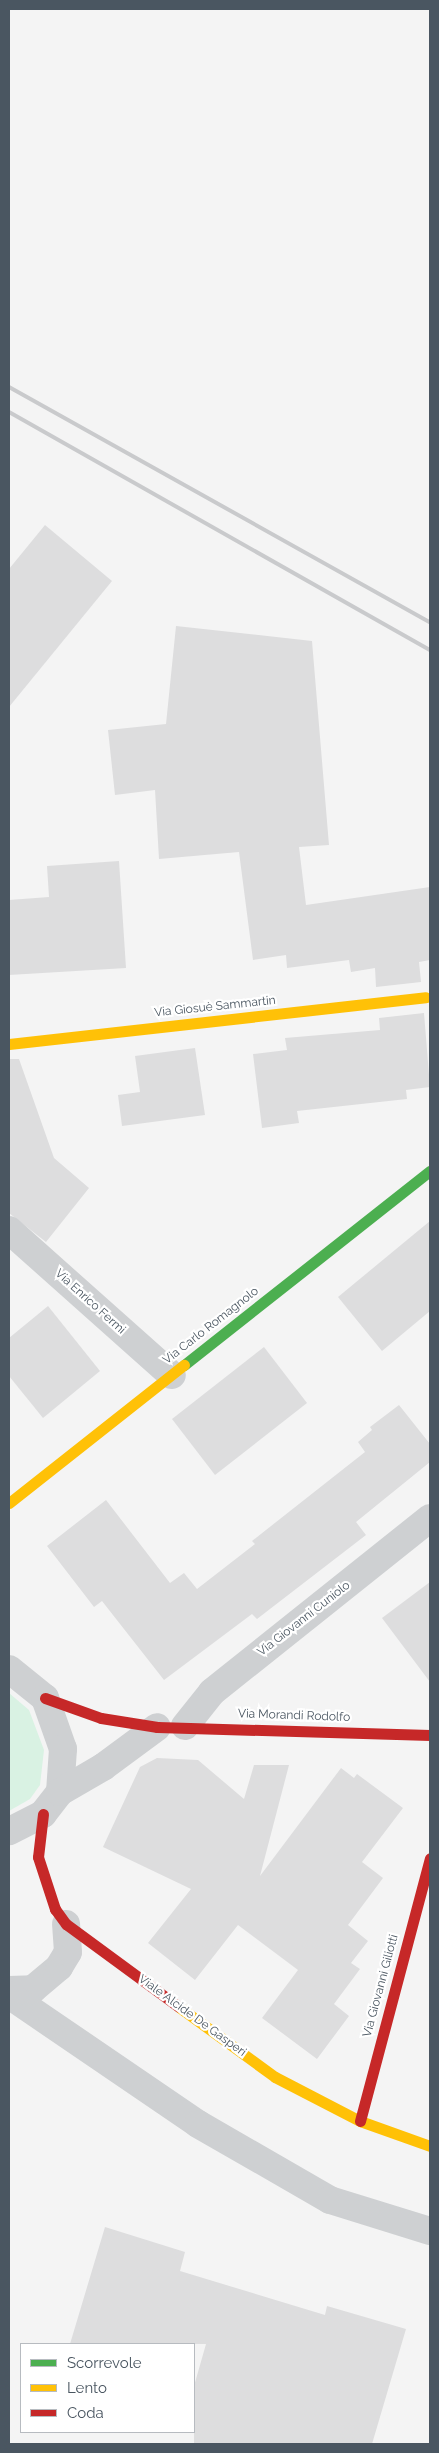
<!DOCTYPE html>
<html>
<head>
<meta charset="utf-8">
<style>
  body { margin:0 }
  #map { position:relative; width:439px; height:2453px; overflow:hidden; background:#f4f4f4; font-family:Raleway,sans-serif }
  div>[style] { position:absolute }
  .green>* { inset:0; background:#d9f2e3 }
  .building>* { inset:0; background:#ddddde }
  .street>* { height:28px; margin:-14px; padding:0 14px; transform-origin:14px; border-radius:14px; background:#ced0d2 }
  .fast>* { height:11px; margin:-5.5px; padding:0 5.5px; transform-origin:5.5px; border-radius:5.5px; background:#4caf50 }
  .slow>* { height:11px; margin:-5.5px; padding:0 5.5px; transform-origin:5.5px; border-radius:5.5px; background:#ffc107 }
  .jam>* { height:11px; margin:-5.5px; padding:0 5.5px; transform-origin:5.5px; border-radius:5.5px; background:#c62828 }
  .rail>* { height:4px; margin:-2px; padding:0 2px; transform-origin:2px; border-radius:2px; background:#c9cacc }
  span { translate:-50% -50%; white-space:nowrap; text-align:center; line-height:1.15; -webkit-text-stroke:4.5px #fff; paint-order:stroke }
  .street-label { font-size:12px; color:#4a5661 }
  .frame { position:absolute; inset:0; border:10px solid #4a5661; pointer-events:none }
  .legend { position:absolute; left:20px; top:2343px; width:175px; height:90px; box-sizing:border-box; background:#fff; border:1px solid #b7bbc0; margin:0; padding:6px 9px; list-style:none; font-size:15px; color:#4a5661 }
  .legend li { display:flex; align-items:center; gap:10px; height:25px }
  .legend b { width:25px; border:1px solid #b7bbc0 }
</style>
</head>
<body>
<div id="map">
  <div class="green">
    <i style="clip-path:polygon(9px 1693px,29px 1710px,44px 1750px,40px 1785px,30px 1799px,9px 1811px)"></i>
  </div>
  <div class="building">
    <i style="clip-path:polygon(45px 525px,112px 581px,9px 707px,9px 569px)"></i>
    <i style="clip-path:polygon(176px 626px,312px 641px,329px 845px,299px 847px,306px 905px,430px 887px,430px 960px,419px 962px,421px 982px,376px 987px,375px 968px,351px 972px,349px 960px,287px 968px,286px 955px,253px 960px,239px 852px,159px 859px,155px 790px,115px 795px,108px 730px,166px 724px)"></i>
    <i style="clip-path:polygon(119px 861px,126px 968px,9px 975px,9px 900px,49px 897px,47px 866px)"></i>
    <i style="clip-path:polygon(424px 1013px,430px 1087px,406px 1090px,407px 1099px,297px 1111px,299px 1123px,262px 1128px,253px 1054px,287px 1050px,285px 1038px,380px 1030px,379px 1018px)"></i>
    <i style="clip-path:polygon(195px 1048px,205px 1115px,122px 1126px,118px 1095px,140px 1092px,135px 1056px)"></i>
    <i style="clip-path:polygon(9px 1059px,19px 1059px,54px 1158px,89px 1188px,46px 1242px,9px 1213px)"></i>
    <i style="clip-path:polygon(430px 1221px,430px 1311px,382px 1351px,338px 1297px)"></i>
    <i style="clip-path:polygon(48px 1306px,100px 1371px,43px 1418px,9px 1376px,9px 1338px)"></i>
    <i style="clip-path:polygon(264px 1347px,307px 1403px,215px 1475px,172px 1419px)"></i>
    <i style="clip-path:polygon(399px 1405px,430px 1444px,430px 1462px,356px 1522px,366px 1535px,257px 1619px,252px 1614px,164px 1680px,102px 1601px,94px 1607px,47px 1546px,106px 1500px,170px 1583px,184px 1573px,197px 1589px,255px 1544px,252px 1541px,365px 1452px,358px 1442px,372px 1430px,370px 1427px)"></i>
    <i style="clip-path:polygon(430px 1582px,430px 1682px,382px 1618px)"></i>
    <i style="clip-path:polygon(157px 1758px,198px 1760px,244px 1799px,254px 1765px,289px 1765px,260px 1876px,341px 1768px,354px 1778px,357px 1774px,403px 1808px,362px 1862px,383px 1878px,348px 1925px,368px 1941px,351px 1963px,360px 1969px,334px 2004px,349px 2016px,317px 2059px,262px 2018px,298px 1970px,238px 1925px,195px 1980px,148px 1943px,191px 1889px,103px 1847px,140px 1767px)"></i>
    <i style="clip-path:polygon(105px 2227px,185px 2252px,180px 2271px,325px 2315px,327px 2306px,406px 2329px,372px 2444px,194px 2444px,194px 2386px,206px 2344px,70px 2344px)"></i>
  </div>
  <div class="street">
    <i style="left:9px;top:1230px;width:218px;rotate:41.7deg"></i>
    <i style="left:9px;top:1669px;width:46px;rotate:38.9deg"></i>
    <i style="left:45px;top:1698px;width:54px;rotate:70.6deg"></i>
    <i style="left:63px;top:1749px;width:43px;rotate:94deg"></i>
    <i style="left:60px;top:1792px;width:28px;rotate:128deg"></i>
    <i style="left:43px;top:1814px;width:38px;rotate:153deg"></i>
    <i style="left:185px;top:1726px;width:43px;rotate:-51.5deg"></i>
    <i style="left:212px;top:1692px;width:279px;rotate:-38.6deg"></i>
    <i style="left:60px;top:1792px;width:50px;rotate:-30.2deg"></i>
    <i style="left:103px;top:1767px;width:67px;rotate:-36.5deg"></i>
    <i style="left:9px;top:1990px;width:24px;rotate:-2deg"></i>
    <i style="left:33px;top:1989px;width:34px;rotate:-40deg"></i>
    <i style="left:59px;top:1967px;width:17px;rotate:-59deg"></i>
    <i style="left:68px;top:1952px;width:28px;rotate:-94deg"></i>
    <i style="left:9px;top:1995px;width:229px;rotate:34.3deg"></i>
    <i style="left:198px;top:2124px;width:152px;rotate:29.9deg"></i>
    <i style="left:330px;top:2200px;width:105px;rotate:17.2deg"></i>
  </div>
  <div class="fast">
    <i style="left:184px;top:1365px;width:313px;rotate:-38.3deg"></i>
  </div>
  <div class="slow">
    <i style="left:9px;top:1044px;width:419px;rotate:-6.4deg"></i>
    <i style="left:9px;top:1503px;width:223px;rotate:-38.3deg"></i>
    <i style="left:179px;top:2007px;width:119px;rotate:36.1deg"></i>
    <i style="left:275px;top:2077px;width:96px;rotate:27.4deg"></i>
    <i style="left:360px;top:2121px;width:74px;rotate:19.7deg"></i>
  </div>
  <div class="jam">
    <i style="left:45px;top:1698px;width:59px;rotate:19.7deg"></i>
    <i style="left:101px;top:1718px;width:57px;rotate:9.1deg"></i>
    <i style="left:157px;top:1727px;width:273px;rotate:1.7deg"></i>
    <i style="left:43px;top:1814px;width:43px;rotate:96.6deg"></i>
    <i style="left:38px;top:1857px;width:55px;rotate:71.9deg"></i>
    <i style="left:55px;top:1909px;width:19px;rotate:54deg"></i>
    <i style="left:66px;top:1924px;width:140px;rotate:36.3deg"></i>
    <i style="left:360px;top:2121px;width:272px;rotate:-75.1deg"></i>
  </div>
  <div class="rail">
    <i style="left:9px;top:387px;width:482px;rotate:29.2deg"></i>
    <i style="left:9px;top:412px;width:484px;rotate:29.5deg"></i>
  </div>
  <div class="street-label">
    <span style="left:215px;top:1007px;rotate:-6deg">Via Giosuè Sammartin</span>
    <span style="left:90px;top:1302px;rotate:42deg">Via Enrico Fermi</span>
    <span style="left:211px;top:1326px;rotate:-38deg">Via Carlo Romagnolo</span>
    <span style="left:304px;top:1619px;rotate:-38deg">Via Giovanni Cuniolo</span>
    <span style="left:294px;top:1716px;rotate:2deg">Via Morandi Rodolfo</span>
    <span style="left:381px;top:1986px;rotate:-75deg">Via Giovanni Giliotti</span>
    <span style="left:192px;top:2016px;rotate:36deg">Viale Alcide De Gasperi</span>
  </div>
  <div class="frame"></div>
  <ul class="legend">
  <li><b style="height:6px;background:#4caf50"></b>Scorrevole</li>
  <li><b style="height:6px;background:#ffc107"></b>Lento</li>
  <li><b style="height:6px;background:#c62828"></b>Coda</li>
  </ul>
</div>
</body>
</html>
